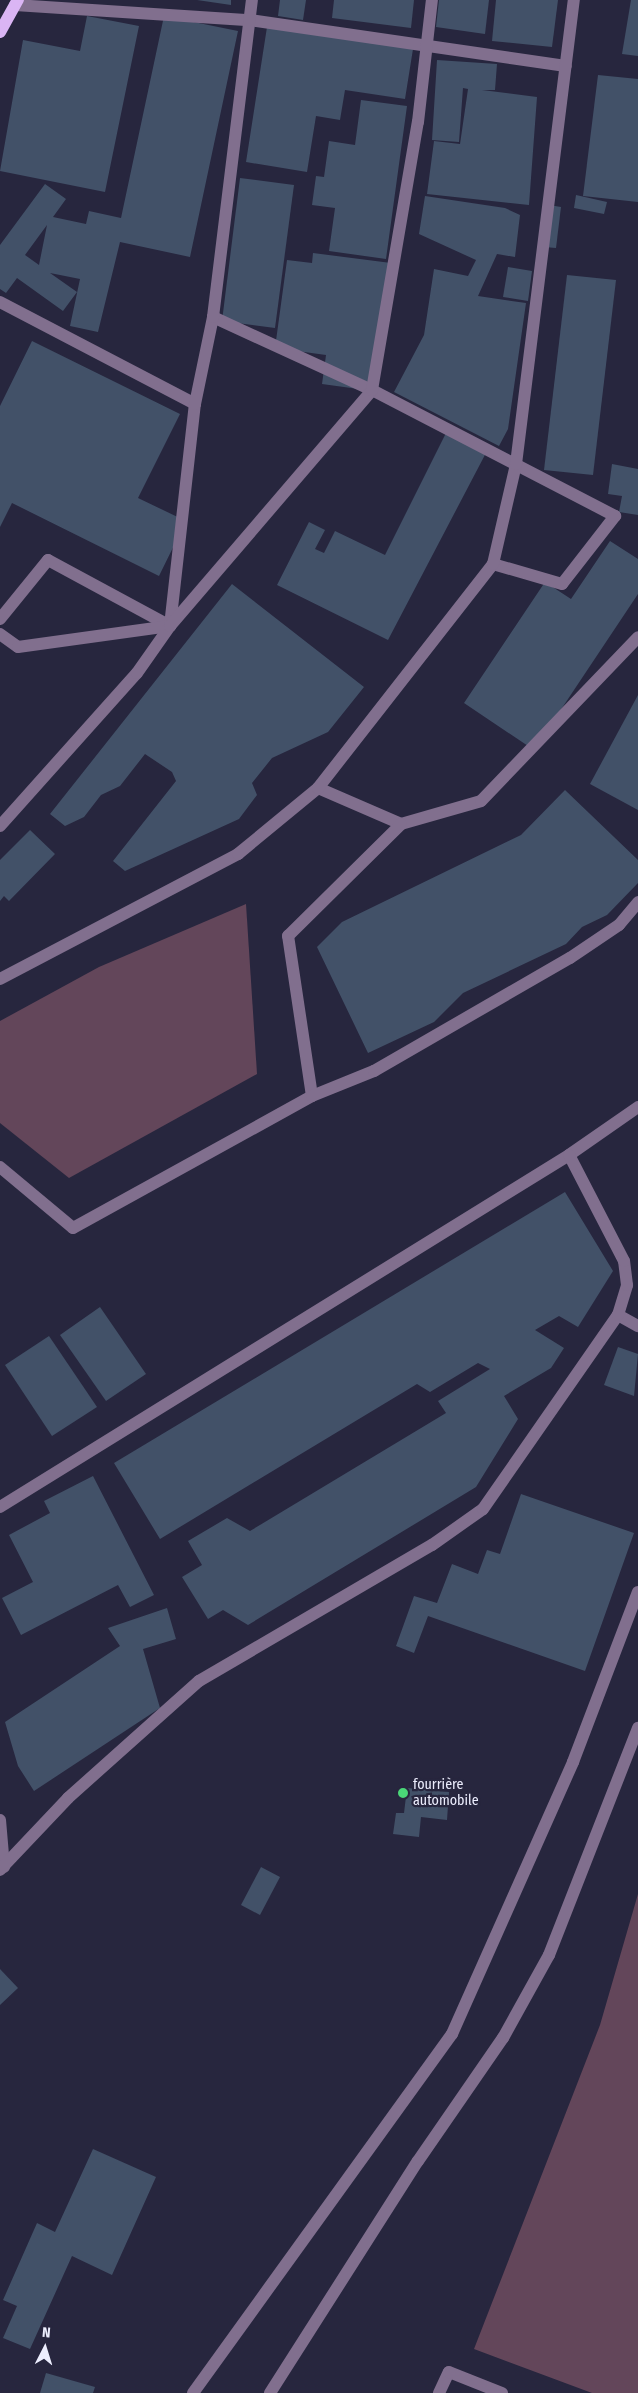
<!DOCTYPE html>
<html>
<head>
<meta charset="utf-8">
<style>
  body { margin:0 }
  #map { position:relative; width:638px; height:2393px; overflow:hidden; background:#27263e; font-family:"Fira Sans Condensed",sans-serif }
  div>[style] { position:absolute }
  .green>* { inset:0; background:#63465a }
  .building>* { inset:0; background:#425168 }
  .minor>* { height:12px; margin:-6px; padding:0 6px; transform-origin:6px; border-radius:6px; background:#816f8e }
  .major>* { height:12px; margin:-6px; padding:0 6px; transform-origin:6px; border-radius:6px; background:#dab5f4 }
  .dots>* { width:14px; height:14px; translate:-50% -50%; box-sizing:border-box; border:2px solid #27263e; border-radius:50% }
  span { translate:-50% -50%; white-space:nowrap; text-align:center; line-height:1.15; -webkit-text-stroke:4.5px #27263e; paint-order:stroke }
  .poi-label { font-size:14px; color:#ecedfd }
  .left { translate:0 -50%; text-align:left }
  .north { position:absolute; left:20px; top:2323px; width:50px; height:50px; -webkit-text-stroke:4px #27263e; paint-order:stroke; rotate:5deg; font-size:14px; font-weight:700; line-height:20px; text-align:center; color:#ecedfd }
  .north::after { content:''; display:block; margin:auto; width:18px; height:22px; background:#ecedfd; clip-path:polygon(50% 0,100% 100%,50% 72%,0 100%) }
</style>
</head>
<body>
<div id="map">
  <div class="green">
    <i style="clip-path:polygon(246px 904px,257px 1074px,69px 1178px,0 1123px,0 1021px,99px 967px)"></i>
    <i style="clip-path:polygon(638px 1894px,638px 2393px,592px 2393px,474px 2349px,600px 2025px)"></i>
  </div>
  <div class="building">
    <i style="clip-path:polygon(197px 0,231px 0,231px 5px)"></i>
    <i style="clip-path:polygon(280px 0,306px 0,303px 20px,278px 16px)"></i>
    <i style="clip-path:polygon(334px 0,414px 0,411px 28px,332px 18px)"></i>
    <i style="clip-path:polygon(439px 0,489px 0,485px 34px,436px 27px)"></i>
    <i style="clip-path:polygon(496px 0,558px 0,552px 47px,492px 41px)"></i>
    <i style="clip-path:polygon(631px 0,638px 0,638px 56px,622px 54px)"></i>
    <i style="clip-path:polygon(87px 16px,139px 26px,105px 192px,0 171px,23px 40px,80px 51px)"></i>
    <i style="clip-path:polygon(evenodd,164px 16px,238px 31px,190px 257px,120px 242px,98px 332px,70px 326px,80px 279px,50px 273px,77px 292px,63px 311px,17px 278px,6px 293px,0 289px,0 245px,45px 184px,66px 199px,53px 217px,86px 224px,89px 211px,121px 218px,164px 16px,47px 225px,39px 265px,25px 255px,47px 225px)"></i>
    <i style="clip-path:polygon(267px 27px,413px 49px,405px 99px,345px 90px,340px 120px,316px 116px,307px 172px,246px 162px)"></i>
    <i style="clip-path:polygon(437px 60px,497px 64px,495px 90px,482px 90px,537px 97px,529px 205px,427px 194px,434px 141px,460px 144px,468px 89px,463px 88px,459px 142px,432px 140px)"></i>
    <i style="clip-path:polygon(598px 75px,638px 79px,638px 202px,583px 196px)"></i>
    <i style="clip-path:polygon(361px 100px,407px 106px,386px 259px,329px 251px,335px 208px,312px 205px,316px 176px,324px 177px,329px 141px,355px 145px)"></i>
    <i style="clip-path:polygon(240px 178px,294px 185px,275px 328px,222px 321px)"></i>
    <i style="clip-path:polygon(576px 195px,607px 202px,604px 214px,574px 208px)"></i>
    <i style="clip-path:polygon(425px 196px,505px 208px,520px 215px,515px 257px,497px 254px,478px 296px,526px 303px,508px 429px,499px 446px,394px 392px,424px 335px,434px 269px,468px 276px,476px 260px,419px 234px)"></i>
    <i style="clip-path:polygon(549px 205px,561px 207px,556px 248px,544px 247px)"></i>
    <i style="clip-path:polygon(313px 253px,391px 263px,373px 391px,322px 384px,326px 355px,275px 348px,287px 260px,312px 263px)"></i>
    <i style="clip-path:polygon(508px 267px,532px 271px,528px 301px,503px 297px)"></i>
    <i style="clip-path:polygon(567px 275px,616px 280px,593px 475px,544px 470px)"></i>
    <i style="clip-path:polygon(32px 341px,180px 414px,138px 498px,186px 521px,159px 576px,12px 503px,0 527px,0 406px)"></i>
    <i style="clip-path:polygon(447px 431px,487px 451px,388px 640px,277px 585px,309px 522px,325px 530px,315px 549px,324px 553px,335px 531px,385px 555px)"></i>
    <i style="clip-path:polygon(612px 464px,638px 469px,638px 515px,619px 512px,622px 496px,608px 494px)"></i>
    <i style="clip-path:polygon(610px 541px,638px 559px,638px 594px,534px 750px,464px 703px,545px 582px,571px 599px)"></i>
    <i style="clip-path:polygon(232px 584px,364px 687px,328px 732px,272px 758px,252px 783px,257px 795px,239px 819px,125px 871px,113px 861px,176px 781px,172px 772px,145px 754px,120px 786px,101px 795px,84px 817px,65px 826px,50px 814px)"></i>
    <i style="clip-path:polygon(638px 695px,638px 810px,590px 784px)"></i>
    <i style="clip-path:polygon(565px 790px,638px 860px,638px 883px,607px 915px,582px 927px,566px 944px,463px 993px,434px 1022px,368px 1053px,317px 947px,342px 922px,521px 835px)"></i>
    <i style="clip-path:polygon(30px 830px,55px 854px,9px 901px,4px 896px,0 901px,0 860px)"></i>
    <i style="clip-path:polygon(565px 1192px,613px 1271px,578px 1327px,559px 1316px,535px 1330px,564px 1348px,551px 1368px,504px 1396px,518px 1419px,476px 1487px,248px 1625px,223px 1610px,208px 1619px,182px 1577px,202px 1565px,188px 1541px,227px 1518px,250px 1531px,446px 1413px,438px 1401px,490px 1369px,478px 1363px,430px 1392px,417px 1384px,160px 1539px,114px 1463px)"></i>
    <i style="clip-path:polygon(100px 1307px,146px 1374px,106px 1401px,60px 1335px)"></i>
    <i style="clip-path:polygon(49px 1336px,97px 1407px,52px 1436px,5px 1365px)"></i>
    <i style="clip-path:polygon(618px 1347px,638px 1354px,634px 1396px,604px 1385px)"></i>
    <i style="clip-path:polygon(93px 1476px,154px 1595px,130px 1607px,118px 1585px,21px 1635px,2px 1598px,33px 1582px,9px 1535px,50px 1513px,44px 1501px)"></i>
    <i style="clip-path:polygon(521px 1494px,634px 1533px,585px 1671px,428px 1616px,414px 1653px,396px 1646px,414px 1596px,437px 1603px,452px 1564px,478px 1574px,487px 1550px,500px 1554px)"></i>
    <i style="clip-path:polygon(167px 1608px,176px 1639px,143px 1649px,160px 1708px,34px 1791px,18px 1766px,5px 1722px,120px 1646px,108px 1628px)"></i>
    <i style="clip-path:polygon(407px 1788px,449px 1792px,447px 1820px,421px 1817px,419px 1837px,393px 1834px,396px 1813px,404px 1813px)"></i>
    <i style="clip-path:polygon(261px 1867px,280px 1877px,260px 1915px,241px 1905px)"></i>
    <i style="clip-path:polygon(0 1969px,18px 1988px,0 2005px)"></i>
    <i style="clip-path:polygon(93px 2149px,156px 2177px,112px 2275px,72px 2256px,30px 2349px,3px 2338px,17px 2306px,3px 2300px,37px 2223px,55px 2232px)"></i>
    <i style="clip-path:polygon(46px 2373px,95px 2387px,93px 2393px,40px 2393px)"></i>
  </div>
  <div class="minor">
    <i style="left:15px;top:5px;width:235px;rotate:3.7deg"></i>
    <i style="left:250px;top:20px;width:319px;rotate:8.3deg"></i>
    <i style="left:0;top:302px;width:220px;rotate:27.6deg"></i>
    <i style="left:213px;top:317px;width:175px;rotate:24.7deg"></i>
    <i style="left:372px;top:390px;width:274px;rotate:27.4deg"></i>
    <i style="left:615px;top:516px;width:86px;rotate:127.9deg"></i>
    <i style="left:562px;top:584px;width:72px;rotate:-163.8deg"></i>
    <i style="left:0;top:619px;width:76px;rotate:-50.9deg"></i>
    <i style="left:48px;top:560px;width:139px;rotate:28.4deg"></i>
    <i style="left:170px;top:626px;width:223px;rotate:-83.6deg"></i>
    <i style="left:195px;top:404px;width:89px;rotate:-78.3deg"></i>
    <i style="left:213px;top:317px;width:319px;rotate:-83deg"></i>
    <i style="left:0;top:634px;width:22px;rotate:36deg"></i>
    <i style="left:18px;top:647px;width:153px;rotate:-7.9deg"></i>
    <i style="left:318px;top:788px;width:90px;rotate:23.4deg"></i>
    <i style="left:401px;top:824px;width:83px;rotate:-16deg"></i>
    <i style="left:481px;top:801px;width:227px;rotate:-46.2deg"></i>
    <i style="left:0;top:826px;width:205px;rotate:-48.2deg"></i>
    <i style="left:137px;top:673px;width:57px;rotate:-54.9deg"></i>
    <i style="left:170px;top:626px;width:311px;rotate:-49.4deg"></i>
    <i style="left:372px;top:390px;width:272px;rotate:-80.3deg"></i>
    <i style="left:418px;top:122px;width:123px;rotate:-83.5deg"></i>
    <i style="left:0;top:979px;width:269px;rotate:-27.7deg"></i>
    <i style="left:238px;top:854px;width:104px;rotate:-39.5deg"></i>
    <i style="left:318px;top:788px;width:284px;rotate:-52deg"></i>
    <i style="left:493px;top:564px;width:103px;rotate:-77deg"></i>
    <i style="left:516px;top:464px;width:468px;rotate:-82.9deg"></i>
    <i style="left:312px;top:1096px;width:162px;rotate:-98.5deg"></i>
    <i style="left:288px;top:936px;width:159px;rotate:-44.7deg"></i>
    <i style="left:0;top:1167px;width:95px;rotate:39.9deg"></i>
    <i style="left:73px;top:1228px;width:273px;rotate:-28.9deg"></i>
    <i style="left:312px;top:1096px;width:67px;rotate:-22deg"></i>
    <i style="left:374px;top:1071px;width:226px;rotate:-30deg"></i>
    <i style="left:570px;top:958px;width:59px;rotate:-34deg"></i>
    <i style="left:619px;top:925px;width:30px;rotate:-50deg"></i>
    <i style="left:618px;top:1315px;width:23px;rotate:29deg"></i>
    <i style="left:0;top:1507px;width:669px;rotate:-31.74deg"></i>
    <i style="left:569px;top:1155px;width:84px;rotate:-34.8deg"></i>
    <i style="left:0;top:1820px;width:47px;rotate:85.1deg"></i>
    <i style="left:0;top:1870px;width:99px;rotate:-46.6deg"></i>
    <i style="left:68px;top:1798px;width:176px;rotate:-41.8deg"></i>
    <i style="left:199px;top:1681px;width:270px;rotate:-30.3deg"></i>
    <i style="left:432px;top:1545px;width:62px;rotate:-35.2deg"></i>
    <i style="left:483px;top:1509px;width:236px;rotate:-55.2deg"></i>
    <i style="left:618px;top:1315px;width:31px;rotate:-73deg"></i>
    <i style="left:627px;top:1285px;width:24px;rotate:-97deg"></i>
    <i style="left:624px;top:1261px;width:119px;rotate:-117.4deg"></i>
    <i style="left:193px;top:2393px;width:443px;rotate:-54.2deg"></i>
    <i style="left:452px;top:2034px;width:298px;rotate:-66deg"></i>
    <i style="left:573px;top:1762px;width:182px;rotate:-69.1deg"></i>
    <i style="left:270px;top:2393px;width:275px;rotate:-57.5deg"></i>
    <i style="left:418px;top:2161px;width:150px;rotate:-55.4deg"></i>
    <i style="left:503px;top:2038px;width:95px;rotate:-61deg"></i>
    <i style="left:549px;top:1955px;width:244px;rotate:-68.6deg"></i>
    <i style="left:439px;top:2393px;width:23px;rotate:-65deg"></i>
    <i style="left:449px;top:2372px;width:57px;rotate:21.6deg"></i>
  </div>
  <div class="major">
    <i style="left:0;top:32px;width:37px;rotate:-61deg"></i>
  </div>
  <div class="dots">
    <i style="left:403px;top:1793px;background:#4ad778"></i>
  </div>
  <div class="poi-label">
    <span class="left" style="left:413px;top:1793px">fourrière<br>automobile</span>
  </div>
  <div class="north">N</div>
</div>
</body>
</html>
